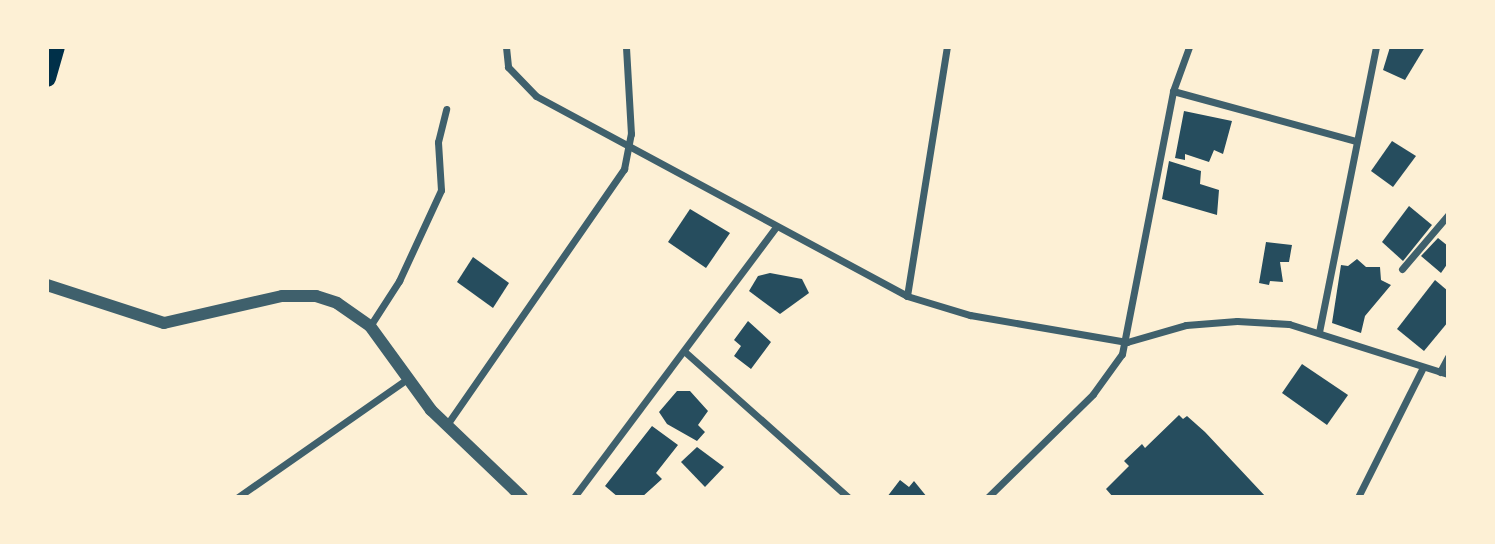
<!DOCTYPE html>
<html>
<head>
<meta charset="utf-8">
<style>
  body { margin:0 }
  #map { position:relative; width:1495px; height:544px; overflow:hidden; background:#fdf0d5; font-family:Georgia,serif }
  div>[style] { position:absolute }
  .building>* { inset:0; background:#264d5e }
  .minor>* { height:7px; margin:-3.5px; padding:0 3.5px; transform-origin:3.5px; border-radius:3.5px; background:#3f606c }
  .tertiary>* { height:12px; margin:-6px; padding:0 6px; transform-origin:6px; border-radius:6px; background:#3f606c }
  .primary>* { height:18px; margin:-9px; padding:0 9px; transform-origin:9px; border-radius:9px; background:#003049 }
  span { translate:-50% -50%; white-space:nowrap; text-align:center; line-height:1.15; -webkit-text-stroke:7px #fdf0d5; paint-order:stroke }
  .frame { position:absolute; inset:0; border:49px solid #fdf0d5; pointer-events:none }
</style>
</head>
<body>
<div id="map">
  <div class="building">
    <i style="clip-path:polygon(1390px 47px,1425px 47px,1405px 80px,1383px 70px)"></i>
    <i style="clip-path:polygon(1184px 111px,1232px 121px,1223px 154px,1214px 150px,1209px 162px,1185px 154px,1185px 160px,1175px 158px)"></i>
    <i style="clip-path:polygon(1392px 141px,1416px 156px,1393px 187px,1371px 171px)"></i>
    <i style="clip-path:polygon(1169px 161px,1201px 171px,1200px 184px,1219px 190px,1217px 215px,1162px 199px)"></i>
    <i style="clip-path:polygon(1409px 206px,1432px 225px,1403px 261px,1382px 242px)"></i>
    <i style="clip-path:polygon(690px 209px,730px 233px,706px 268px,668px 242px)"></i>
    <i style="clip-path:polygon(1438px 238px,1448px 246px,1448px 263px,1441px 273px,1421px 256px)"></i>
    <i style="clip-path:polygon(1266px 242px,1292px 245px,1289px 262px,1280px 262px,1283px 282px,1270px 281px,1269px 285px,1259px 283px)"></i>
    <i style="clip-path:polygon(473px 257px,509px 283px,493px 308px,457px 282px)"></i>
    <i style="clip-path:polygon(1357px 259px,1366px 267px,1380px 267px,1381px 280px,1391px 285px,1365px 316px,1361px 333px,1332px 323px,1341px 265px,1348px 266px)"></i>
    <i style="clip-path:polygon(770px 273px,802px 279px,809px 293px,780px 314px,749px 291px,758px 276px)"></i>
    <i style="clip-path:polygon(1435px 280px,1448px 291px,1448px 322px,1424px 351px,1397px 329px)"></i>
    <i style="clip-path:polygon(748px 321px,771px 342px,751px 369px,734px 356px,741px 346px,734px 340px)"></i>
    <i style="clip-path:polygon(1302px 364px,1348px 395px,1327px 425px,1282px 393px)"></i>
    <i style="clip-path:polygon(677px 391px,690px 391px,708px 411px,698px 425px,705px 432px,697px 441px,667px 424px,659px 412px)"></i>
    <i style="clip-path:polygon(1179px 415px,1183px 419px,1187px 416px,1205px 432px,1266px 497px,1113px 497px,1106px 489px,1129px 466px,1124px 461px,1142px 444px,1145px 448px)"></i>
    <i style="clip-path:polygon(652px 426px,678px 445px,656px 473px,662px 479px,642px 497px,618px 497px,605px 486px)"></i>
    <i style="clip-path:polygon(697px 447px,724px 467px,705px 487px,681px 462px)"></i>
    <i style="clip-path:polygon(900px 480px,909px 487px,914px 481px,927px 497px,887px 497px)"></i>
  </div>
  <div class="minor">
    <i style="left:506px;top:47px;width:20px;rotate:84deg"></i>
    <i style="left:508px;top:67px;width:40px;rotate:46deg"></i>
    <i style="left:536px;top:96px;width:421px;rotate:28.3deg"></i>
    <i style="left:907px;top:296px;width:66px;rotate:16.8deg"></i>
    <i style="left:970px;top:315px;width:159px;rotate:9.8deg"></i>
    <i style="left:1127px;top:342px;width:61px;rotate:-16.1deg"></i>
    <i style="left:1186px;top:325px;width:51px;rotate:-4.5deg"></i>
    <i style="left:1237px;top:321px;width:52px;rotate:3.3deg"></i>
    <i style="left:1289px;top:324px;width:167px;rotate:17.5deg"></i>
    <i style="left:1173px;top:91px;width:190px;rotate:15.3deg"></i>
    <i style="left:1402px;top:269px;width:71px;rotate:-49.6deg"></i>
    <i style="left:907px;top:296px;width:252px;rotate:-80.9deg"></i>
    <i style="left:370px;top:326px;width:54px;rotate:-57.2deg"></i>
    <i style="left:399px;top:281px;width:100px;rotate:-65.2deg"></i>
    <i style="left:441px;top:190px;width:48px;rotate:-93.6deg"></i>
    <i style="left:438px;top:142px;width:34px;rotate:-76deg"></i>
    <i style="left:1319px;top:332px;width:291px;rotate:-78.7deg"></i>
    <i style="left:684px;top:351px;width:220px;rotate:41.7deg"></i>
    <i style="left:1440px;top:372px;width:17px;rotate:-62deg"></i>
    <i style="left:446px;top:426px;width:313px;rotate:-55.3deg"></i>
    <i style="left:624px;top:169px;width:36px;rotate:-79deg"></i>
    <i style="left:631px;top:134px;width:87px;rotate:-93.3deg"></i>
    <i style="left:238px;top:497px;width:206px;rotate:-34.9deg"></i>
    <i style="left:574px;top:497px;width:336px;rotate:-53.2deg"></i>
    <i style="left:988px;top:497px;width:147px;rotate:-44.4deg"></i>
    <i style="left:1093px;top:394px;width:49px;rotate:-54.1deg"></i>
    <i style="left:1122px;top:354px;width:268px;rotate:-79deg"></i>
    <i style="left:1173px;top:91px;width:47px;rotate:-70deg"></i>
    <i style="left:1358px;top:497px;width:145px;rotate:-63.4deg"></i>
  </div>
  <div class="tertiary">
    <i style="left:47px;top:285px;width:123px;rotate:18deg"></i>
    <i style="left:164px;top:323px;width:121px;rotate:-12.9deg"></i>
    <i style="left:282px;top:296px;width:34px"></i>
    <i style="left:316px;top:296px;width:22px;rotate:18deg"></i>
    <i style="left:337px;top:303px;width:40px;rotate:34.9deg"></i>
    <i style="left:370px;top:326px;width:104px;rotate:54deg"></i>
    <i style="left:431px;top:410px;width:126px;rotate:43.7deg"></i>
  </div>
  <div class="primary">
    <i style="left:47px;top:78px;width:32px;rotate:-74deg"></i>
  </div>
  <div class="frame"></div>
</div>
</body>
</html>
